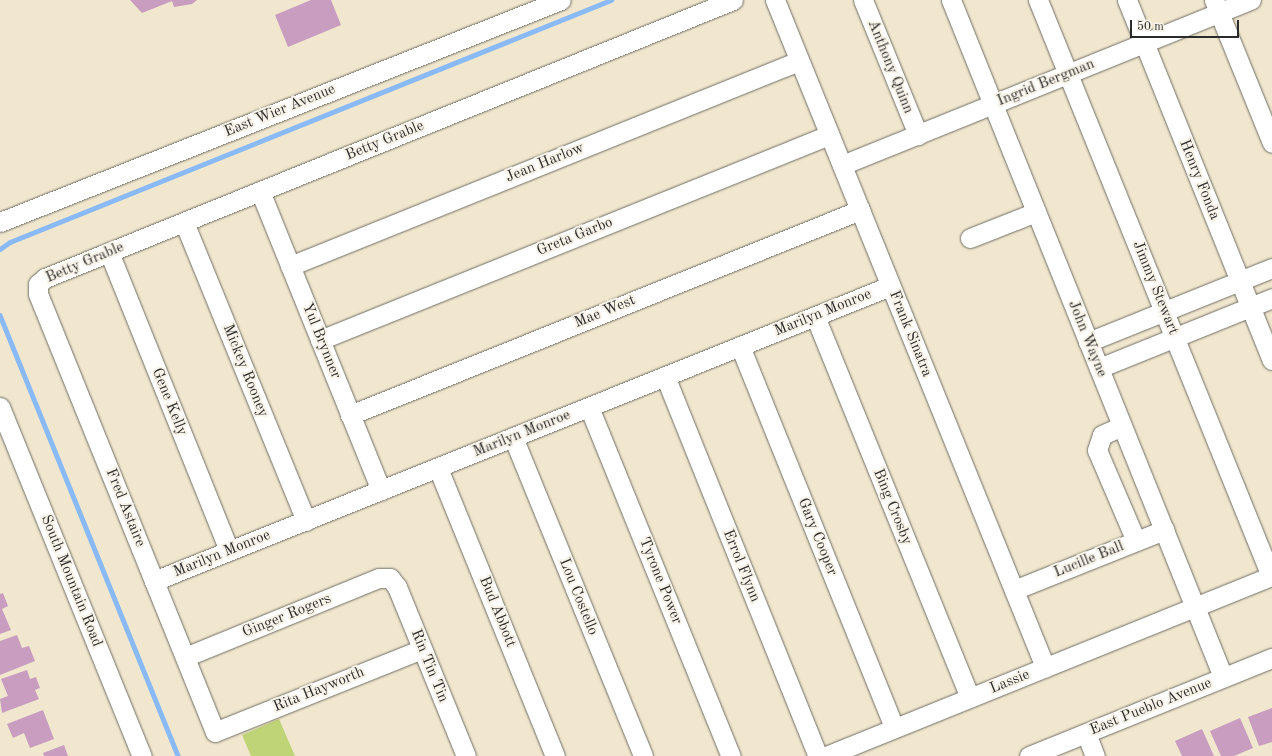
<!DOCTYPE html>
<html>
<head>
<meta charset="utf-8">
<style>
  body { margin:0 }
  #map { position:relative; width:1272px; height:756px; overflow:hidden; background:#f0e7ce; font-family:"Old Standard TT",serif }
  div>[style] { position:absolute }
  .green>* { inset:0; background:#bfd377 }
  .stream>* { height:4.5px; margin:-2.25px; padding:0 2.25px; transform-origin:2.25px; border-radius:2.25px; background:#89baf5 }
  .building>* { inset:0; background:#c89dc0 }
  .roads { filter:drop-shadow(0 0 1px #706d64) drop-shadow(0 0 1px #706d64) }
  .minor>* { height:19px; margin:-9.5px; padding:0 9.5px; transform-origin:9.5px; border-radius:9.5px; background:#fff }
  span { translate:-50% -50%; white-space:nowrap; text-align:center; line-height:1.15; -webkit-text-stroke:4px #f7f3e8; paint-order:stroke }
  .street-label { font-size:15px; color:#2b2b2b }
  .scale { position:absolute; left:1130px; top:20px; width:109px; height:18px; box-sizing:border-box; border:2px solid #2b2b2b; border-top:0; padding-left:5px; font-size:12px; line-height:14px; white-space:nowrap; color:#2b2b2b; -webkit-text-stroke:3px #f7f3e8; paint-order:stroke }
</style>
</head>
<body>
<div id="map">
  <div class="green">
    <i style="clip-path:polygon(279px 719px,295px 756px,251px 756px,242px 735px)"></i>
  </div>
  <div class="stream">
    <i style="left:0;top:249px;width:12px;rotate:-35deg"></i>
    <i style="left:10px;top:242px;width:648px;rotate:-21.93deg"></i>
    <i style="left:0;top:315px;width:476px;rotate:68deg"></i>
  </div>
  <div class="building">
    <i style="clip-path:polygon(130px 0,197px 0,192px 4px,174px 7px,172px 1px,142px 13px)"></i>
    <i style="clip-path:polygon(311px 0,331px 0,341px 25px,288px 47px,275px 15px)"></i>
    <i style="clip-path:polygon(3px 593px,8px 606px,2px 609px,11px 630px,0 634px,0 594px)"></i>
    <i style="clip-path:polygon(17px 635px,22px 648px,29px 646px,35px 661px,0 675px,0 641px)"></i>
    <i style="clip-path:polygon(27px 670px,30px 679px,36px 677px,40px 688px,35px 690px,39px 699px,2px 713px,0 699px,8px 696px,1px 679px)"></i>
    <i style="clip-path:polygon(1272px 708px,1272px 742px,1259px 746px,1248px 717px)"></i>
    <i style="clip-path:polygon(43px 710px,54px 739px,30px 748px,24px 733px,13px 738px,7px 724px)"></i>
    <i style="clip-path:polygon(1240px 718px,1253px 748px,1234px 756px,1221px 756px,1210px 731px)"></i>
    <i style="clip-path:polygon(1202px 729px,1214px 756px,1182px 756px,1175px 741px)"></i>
    <i style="clip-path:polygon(64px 745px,68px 756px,44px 756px,43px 753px)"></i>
  </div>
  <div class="roads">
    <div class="minor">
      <i style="left:775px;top:0;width:720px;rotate:67.96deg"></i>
      <i style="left:863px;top:0;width:146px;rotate:67.8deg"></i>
      <i style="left:951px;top:0;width:730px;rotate:68.11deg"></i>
      <i style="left:1038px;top:0;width:621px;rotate:67.98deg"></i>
      <i style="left:1127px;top:0;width:388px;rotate:68.1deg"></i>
      <i style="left:1214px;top:0;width:154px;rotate:67.9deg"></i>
      <i style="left:842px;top:165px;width:441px;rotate:-22deg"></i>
      <i style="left:260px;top:191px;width:323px;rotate:68deg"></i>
      <i style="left:0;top:222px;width:603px;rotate:-21.59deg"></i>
      <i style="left:184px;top:222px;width:323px;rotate:67.8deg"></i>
      <i style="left:970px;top:238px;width:71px;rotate:-21.5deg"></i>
      <i style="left:109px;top:252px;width:322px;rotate:68.1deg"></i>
      <i style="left:290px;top:266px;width:549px;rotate:-21.94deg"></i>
      <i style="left:815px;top:316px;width:412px;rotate:67.9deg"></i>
      <i style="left:320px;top:340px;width:549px;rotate:-21.94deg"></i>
      <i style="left:1088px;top:342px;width:198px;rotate:-21.9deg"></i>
      <i style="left:740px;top:346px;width:412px;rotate:68deg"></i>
      <i style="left:1099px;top:368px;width:187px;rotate:-22deg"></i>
      <i style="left:665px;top:376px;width:410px;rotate:68.1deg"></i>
      <i style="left:0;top:407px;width:377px;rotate:67.9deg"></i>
      <i style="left:589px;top:407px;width:377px;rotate:67.9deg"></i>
      <i style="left:350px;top:415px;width:550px;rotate:-21.9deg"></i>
      <i style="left:1122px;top:426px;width:22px;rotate:156deg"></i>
      <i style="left:1102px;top:435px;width:16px;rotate:108deg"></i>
      <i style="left:1097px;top:450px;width:99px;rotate:66.8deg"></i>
      <i style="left:513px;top:437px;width:344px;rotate:67.8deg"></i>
      <i style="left:438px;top:468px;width:311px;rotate:67.9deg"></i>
      <i style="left:154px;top:581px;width:793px;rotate:-21.84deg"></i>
      <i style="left:1014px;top:590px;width:162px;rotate:-21.8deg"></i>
      <i style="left:422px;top:649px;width:223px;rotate:158.2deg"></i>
      <i style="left:215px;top:732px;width:472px;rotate:-112deg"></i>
      <i style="left:38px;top:294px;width:10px;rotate:-90deg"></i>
      <i style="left:38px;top:284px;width:9px;rotate:-41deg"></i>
      <i style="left:45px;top:278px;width:742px;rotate:-22deg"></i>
      <i style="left:185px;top:657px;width:209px;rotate:-22.2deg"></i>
      <i style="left:379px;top:578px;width:11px"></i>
      <i style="left:390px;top:578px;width:11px;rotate:52deg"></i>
      <i style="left:397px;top:587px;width:183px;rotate:67.8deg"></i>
      <i style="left:1086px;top:733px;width:25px;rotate:69deg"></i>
      <i style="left:826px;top:756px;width:481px;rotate:-22deg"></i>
      <i style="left:1029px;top:756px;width:262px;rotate:-22deg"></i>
    </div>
  </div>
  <div class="street-label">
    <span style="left:890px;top:67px;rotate:68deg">Anthony Quinn</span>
    <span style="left:1046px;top:83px;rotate:-22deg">Ingrid Bergman</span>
    <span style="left:280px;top:111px;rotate:-22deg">East Wier Avenue</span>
    <span style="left:385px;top:141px;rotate:-22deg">Betty Grable</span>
    <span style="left:545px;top:163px;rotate:-22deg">Jean Harlow</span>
    <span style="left:1199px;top:180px;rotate:68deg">Henry Fonda</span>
    <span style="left:575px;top:237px;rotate:-22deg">Greta Garbo</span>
    <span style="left:85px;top:263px;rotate:-23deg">Betty Grable</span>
    <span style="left:1155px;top:288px;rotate:68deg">Jimmy Stewart</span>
    <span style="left:605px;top:312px;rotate:-22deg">Mae West</span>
    <span style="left:823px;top:313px;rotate:-22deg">Marilyn Monroe</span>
    <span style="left:910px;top:334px;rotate:68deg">Frank Sinatra</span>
    <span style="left:1087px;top:339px;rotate:68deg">John Wayne</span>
    <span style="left:321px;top:341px;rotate:68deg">Yul Brynner</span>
    <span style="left:245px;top:371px;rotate:68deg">Mickey Rooney</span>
    <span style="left:169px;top:402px;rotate:68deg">Gene Kelly</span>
    <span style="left:522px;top:434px;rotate:-22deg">Marilyn Monroe</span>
    <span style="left:892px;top:507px;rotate:68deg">Bing Crosby</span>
    <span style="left:125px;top:508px;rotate:68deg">Fred Astaire</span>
    <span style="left:817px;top:537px;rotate:68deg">Gary Cooper</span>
    <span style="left:222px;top:554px;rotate:-22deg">Marilyn Monroe</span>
    <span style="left:1089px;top:560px;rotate:-22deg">Lucille Ball</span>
    <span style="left:741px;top:566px;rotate:68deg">Errol Flynn</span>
    <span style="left:71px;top:581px;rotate:68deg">South Mountain Road</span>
    <span style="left:660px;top:581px;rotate:68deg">Tyrone Power</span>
    <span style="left:578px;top:597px;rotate:68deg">Lou Costello</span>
    <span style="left:497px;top:612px;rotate:68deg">Bud Abbott</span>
    <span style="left:287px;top:616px;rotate:-22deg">Ginger Rogers</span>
    <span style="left:429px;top:666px;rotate:68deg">Rin Tin Tin</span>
    <span style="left:1010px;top:682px;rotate:-22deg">Lassie</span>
    <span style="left:319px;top:690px;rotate:-22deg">Rita Hayworth</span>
    <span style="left:1151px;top:707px;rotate:-22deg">East Pueblo Avenue</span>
  </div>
  <div class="scale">50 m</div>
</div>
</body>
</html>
